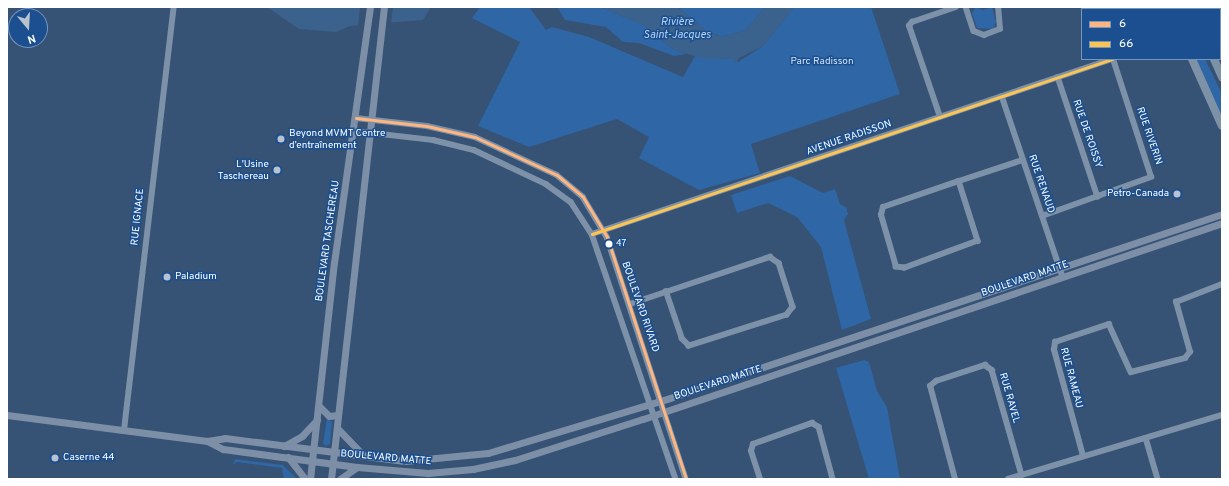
<!DOCTYPE html>
<html>
<head>
<meta charset="utf-8">
<style>
  body { margin:0 }
  #map { position:relative; width:1229px; height:486px; overflow:hidden; background:#365274; font-family:Overpass,sans-serif }
  div>[style] { position:absolute }
  .green>* { inset:0; background:#2f66a5 }
  .water>* { inset:0; background:#3b618d }
  .pier>* { inset:0; background:#365274 }
  .minor>* { height:5.5px; margin:-2.75px; padding:0 2.75px; transform-origin:2.75px; border-radius:2.75px; background:#7d92a8 }
  .major>* { height:7px; margin:-3.5px; padding:0 3.5px; transform-origin:3.5px; border-radius:3.5px; background:#7d8ea7 }
  .highway>* { height:8px; margin:-4px; padding:0 4px; transform-origin:4px; border-radius:4px; background:#7e92a7 }
  .bus-1>* { height:3px; margin:-1.5px; padding:0 1.5px; transform-origin:1.5px; border-radius:1.5px; background:#ffb580 }
  .bus-2>* { height:3px; margin:-1.5px; padding:0 1.5px; transform-origin:1.5px; border-radius:1.5px; background:#fcc553 }
  .dots>* { width:11px; height:11px; translate:-50% -50%; box-sizing:border-box; border:2px solid #1b4f8f; border-radius:50% }
  span { translate:-50% -50%; white-space:nowrap; text-align:center; line-height:1.15; -webkit-text-stroke:3px #1b4f8f; paint-order:stroke }
  .bus-label { font-size:9px; color:#fff }
  .left { translate:0 -50%; text-align:left }
  .park-label { font-size:10px; color:#cfe3fa }
  .poi-label { font-size:10px; color:#fff }
  .right { translate:-100% -50%; text-align:right }
  .street-label { font-size:10px; color:#fff }
  .water-label { font-size:11px; color:#b5d3f5; font-style:italic }
  .frame { position:absolute; inset:0; border:8px solid #fff; pointer-events:none }
  .legend { position:absolute; left:1081px; top:8px; width:140px; height:52px; box-sizing:border-box; background:#1b4f8f; border:1px solid #7695bc; margin:0; padding:5px 7px; list-style:none; font-size:12px; color:#fff }
  .legend li { display:flex; align-items:center; gap:8px; height:20px }
  .legend b { width:20px; border:1px solid #7695bc }
  .north { position:absolute; left:8px; top:8px; width:40px; height:40px; box-sizing:border-box; background:#1b4f8f; border:1px solid #7695bc; border-radius:50%; rotate:162deg; font-size:11px; font-weight:700; line-height:16px; text-align:center; color:#fff }
  .north::after { content:''; display:block; margin:auto; width:14px; height:18px; background:#b9c2ce; clip-path:polygon(50% 0,100% 100%,50% 72%,0 100%) }
</style>
</head>
<body>
<div id="map">
  <div class="green">
    <i style="clip-path:polygon(480px 7px,529px 7px,546px 30px,552px 27px,589px 37px,683px 77px,695px 56px,733px 59px,738px 62px,763px 46px,794px 7px,871px 7px,900px 94px,751px 144px,760px 173px,699px 190px,639px 158px,649px 137px,617px 119px,529px 147px,478px 126px,520px 42px,472px 18px)"></i>
    <i style="clip-path:polygon(557px 7px,600px 7px,644px 25px,673px 49px,687px 54px,674px 56px,639px 43px,623px 42px,606px 27px,565px 20px)"></i>
    <i style="clip-path:polygon(678px 7px,765px 7px,746px 30px,722px 37px,705px 30px)"></i>
    <i style="clip-path:polygon(976px 7px,983px 10px,992px 7px,996px 22px,993px 29px,977px 28px,972px 13px)"></i>
    <i style="clip-path:polygon(1194px 59px,1205px 59px,1222px 94px,1222px 119px)"></i>
    <i style="clip-path:polygon(790px 176px,823px 193px,835px 189px,840px 204px,846px 207px,848px 214px,844px 220px,871px 319px,842px 330px,821px 247px,797px 217px,768px 203px,737px 213px,731px 195px)"></i>
    <i style="clip-path:polygon(864px 360px,869px 362px,877px 391px,887px 407px,900px 479px,869px 479px,836px 368px)"></i>
    <i style="clip-path:polygon(327px 419px,332px 422px,330px 444px,326px 446px,323px 444px)"></i>
    <i style="clip-path:polygon(235px 459px,283px 465px,297px 479px,284px 479px,282px 468px,237px 462px,233px 465px)"></i>
  </div>
  <div class="water">
    <i style="clip-path:polygon(267px 7px,431px 7px,423px 20px,350px 26px,336px 32px,299px 29px)"></i>
    <i style="clip-path:polygon(600px 7px,678px 7px,705px 30px,722px 37px,746px 30px,765px 7px,794px 7px,763px 46px,739px 58px,736px 64px,733px 59px,700px 58px,673px 49px,644px 25px)"></i>
  </div>
  <div class="pier">
    <i style="clip-path:polygon(360px 7px,393px 7px,391px 23px,358px 28px)"></i>
  </div>
  <div class="minor">
    <i style="left:966px;top:7px;width:25px;rotate:72deg"></i>
    <i style="left:974px;top:31px;width:11px;rotate:22deg"></i>
    <i style="left:984px;top:35px;width:17px;rotate:-21deg"></i>
    <i style="left:1000px;top:29px;width:22px;rotate:-95deg"></i>
    <i style="left:1096px;top:7px;width:2px;rotate:63deg"></i>
    <i style="left:1058px;top:77px;width:126px;rotate:71.6deg"></i>
    <i style="left:1002px;top:96px;width:191px;rotate:71.4deg"></i>
    <i style="left:940px;top:117px;width:96px;rotate:-108.8deg"></i>
    <i style="left:909px;top:26px;width:5px;rotate:-53deg"></i>
    <i style="left:912px;top:22px;width:46px;rotate:-18.8deg"></i>
    <i style="left:356px;top:118px;width:71px;rotate:6.4deg"></i>
    <i style="left:427px;top:126px;width:49px;rotate:12.9deg"></i>
    <i style="left:475px;top:137px;width:90px;rotate:24.9deg"></i>
    <i style="left:557px;top:175px;width:34px;rotate:40deg"></i>
    <i style="left:583px;top:197px;width:47px;rotate:59deg"></i>
    <i style="left:607px;top:237px;width:255px;rotate:71.9deg"></i>
    <i style="left:355px;top:131px;width:79px;rotate:6.6deg"></i>
    <i style="left:433px;top:140px;width:42px;rotate:13.7deg"></i>
    <i style="left:474px;top:150px;width:80px;rotate:25.3deg"></i>
    <i style="left:546px;top:184px;width:31px;rotate:36deg"></i>
    <i style="left:571px;top:202px;width:38px;rotate:57deg"></i>
    <i style="left:592px;top:234px;width:259px;rotate:71.1deg"></i>
    <i style="left:959px;top:181px;width:63px;rotate:72.4deg"></i>
    <i style="left:978px;top:241px;width:78px;rotate:159.7deg"></i>
    <i style="left:905px;top:268px;width:9px;rotate:-174deg"></i>
    <i style="left:896px;top:267px;width:54px;rotate:-106.1deg"></i>
    <i style="left:881px;top:215px;width:8px;rotate:-76deg"></i>
    <i style="left:883px;top:207px;width:80px;rotate:-18.9deg"></i>
    <i style="left:959px;top:181px;width:67px;rotate:-18.2deg"></i>
    <i style="left:1042px;top:216px;width:116px;rotate:-19.7deg"></i>
    <i style="left:1151px;top:177px;width:124px;rotate:-107.9deg"></i>
    <i style="left:592px;top:234px;width:549px;rotate:-18.6deg"></i>
    <i style="left:630px;top:304px;width:148px;rotate:-18.6deg"></i>
    <i style="left:770px;top:257px;width:11px;rotate:34deg"></i>
    <i style="left:779px;top:263px;width:46px;rotate:72.3deg"></i>
    <i style="left:793px;top:307px;width:10px;rotate:127deg"></i>
    <i style="left:787px;top:315px;width:103px;rotate:162.4deg"></i>
    <i style="left:689px;top:346px;width:10px;rotate:-135deg"></i>
    <i style="left:682px;top:339px;width:50px;rotate:-108.8deg"></i>
    <i style="left:124px;top:430px;width:426px;rotate:-83.3deg"></i>
    <i style="left:1146px;top:438px;width:43px;rotate:73.7deg"></i>
    <i style="left:1083px;top:456px;width:110px;rotate:-105.3deg"></i>
    <i style="left:1054px;top:350px;width:8px;rotate:-83deg"></i>
    <i style="left:1055px;top:342px;width:57px;rotate:-18.4deg"></i>
    <i style="left:1109px;top:324px;width:53px;rotate:65.4deg"></i>
    <i style="left:1131px;top:372px;width:56px;rotate:-14.5deg"></i>
    <i style="left:1185px;top:358px;width:8px;rotate:-50deg"></i>
    <i style="left:1190px;top:352px;width:52px;rotate:-105.6deg"></i>
    <i style="left:1176px;top:302px;width:49px;rotate:-21.4deg"></i>
    <i style="left:760px;top:479px;width:29px;rotate:-108deg"></i>
    <i style="left:751px;top:451px;width:7px;rotate:-74deg"></i>
    <i style="left:753px;top:444px;width:63px;rotate:-19.6deg"></i>
    <i style="left:812px;top:423px;width:8px;rotate:30deg"></i>
    <i style="left:819px;top:427px;width:54px;rotate:74.9deg"></i>
    <i style="left:955px;top:479px;width:96px;rotate:-105deg"></i>
    <i style="left:930px;top:386px;width:8px;rotate:-40deg"></i>
    <i style="left:936px;top:381px;width:52px;rotate:-18.1deg"></i>
    <i style="left:985px;top:365px;width:9px;rotate:36deg"></i>
    <i style="left:992px;top:370px;width:109px;rotate:74.1deg"></i>
    <i style="left:1008px;top:479px;width:223px;rotate:-16.7deg"></i>
  </div>
  <div class="major">
    <i style="left:319px;top:406px;width:14px;rotate:45deg"></i>
    <i style="left:329px;top:416px;width:9px;rotate:-6deg"></i>
    <i style="left:7px;top:415px;width:202px;rotate:7.4deg"></i>
    <i style="left:207px;top:441px;width:18px;rotate:27deg"></i>
    <i style="left:223px;top:449px;width:135px;rotate:7.7deg"></i>
    <i style="left:357px;top:467px;width:71px;rotate:4.8deg"></i>
    <i style="left:428px;top:473px;width:45px;rotate:-5.1deg"></i>
    <i style="left:473px;top:469px;width:43px;rotate:-12.1deg"></i>
    <i style="left:515px;top:460px;width:134px;rotate:-17.8deg"></i>
    <i style="left:643px;top:419px;width:611px;rotate:-18.7deg"></i>
    <i style="left:337px;top:428px;width:37px;rotate:46deg"></i>
    <i style="left:207px;top:441px;width:18px;rotate:-9deg"></i>
    <i style="left:225px;top:438px;width:181px;rotate:7.3deg"></i>
    <i style="left:405px;top:461px;width:83px;rotate:-5.5deg"></i>
    <i style="left:488px;top:453px;width:190px;rotate:-16.8deg"></i>
    <i style="left:670px;top:398px;width:582px;rotate:-18.43deg"></i>
    <i style="left:284px;top:446px;width:21px;rotate:-29deg"></i>
    <i style="left:302px;top:436px;width:22px;rotate:-47deg"></i>
    <i style="left:288px;top:457px;width:28px;rotate:52deg"></i>
    <i style="left:310px;top:479px;width:217px;rotate:-83.7deg"></i>
    <i style="left:334px;top:263px;width:259px;rotate:-82deg"></i>
    <i style="left:331px;top:479px;width:475px;rotate:-83.6deg"></i>
    <i style="left:340px;top:479px;width:21px;rotate:-35deg"></i>
  </div>
  <div class="highway">
    <i style="left:1171px;top:7px;width:2px;rotate:63deg"></i>
    <i style="left:1190px;top:7px;width:2px;rotate:63deg"></i>
    <i style="left:1210px;top:7px;width:2px;rotate:63deg"></i>
    <i style="left:1220px;top:30px;width:4px;rotate:63deg"></i>
    <i style="left:1192px;top:59px;width:73px;rotate:65.9deg"></i>
    <i style="left:1214px;top:59px;width:20px;rotate:66deg"></i>
  </div>
  <div class="bus-1">
    <i style="left:356px;top:118px;width:71px;rotate:6.4deg"></i>
    <i style="left:427px;top:126px;width:49px;rotate:12.9deg"></i>
    <i style="left:475px;top:137px;width:90px;rotate:24.9deg"></i>
    <i style="left:557px;top:175px;width:34px;rotate:40deg"></i>
    <i style="left:583px;top:197px;width:47px;rotate:59deg"></i>
    <i style="left:607px;top:237px;width:255px;rotate:71.9deg"></i>
  </div>
  <div class="bus-2">
    <i style="left:592px;top:234px;width:549px;rotate:-18.6deg"></i>
  </div>
  <div class="dots">
    <i style="left:281px;top:139px;background:#b9c2ce"></i>
    <i style="left:277px;top:170px;background:#b9c2ce"></i>
    <i style="left:1177px;top:194px;background:#b9c2ce"></i>
    <i style="left:609px;top:244px;background:#fff"></i>
    <i style="left:167px;top:277px;background:#b9c2ce"></i>
    <i style="left:55px;top:458px;background:#b9c2ce"></i>
  </div>
  <div class="bus-label">
    <span class="left" style="left:616px;top:244px">47</span>
  </div>
  <div class="park-label">
    <span style="left:822px;top:62px">Parc Radisson</span>
  </div>
  <div class="poi-label">
    <span class="left" style="left:289px;top:139px">Beyond MVMT Centre<br>d’entraînement</span>
    <span class="right" style="left:269px;top:170px">L'Usine<br>Taschereau</span>
    <span class="right" style="left:1169px;top:194px">Petro-Canada</span>
    <span class="left" style="left:175px;top:277px">Paladium</span>
    <span class="left" style="left:63px;top:458px">Caserne 44</span>
  </div>
  <div class="street-label">
    <span style="left:1087px;top:134px;rotate:71deg">RUE DE ROISSY</span>
    <span style="left:1149px;top:136px;rotate:71deg">RUE RIVERIN</span>
    <span style="left:849px;top:138px;rotate:-19deg">AVENUE RADISSON</span>
    <span style="left:1041px;top:184px;rotate:71deg">RUE RENAUD</span>
    <span style="left:138px;top:217px;rotate:-84deg">RUE IGNACE</span>
    <span style="left:328px;top:241px;rotate:-82deg">BOULEVARD TASCHEREAU</span>
    <span style="left:1025px;top:279px;rotate:-19deg">BOULEVARD MATTE</span>
    <span style="left:640px;top:307px;rotate:71deg">BOULEVARD RIVARD</span>
    <span style="left:1071px;top:378px;rotate:75deg">RUE RAMEAU</span>
    <span style="left:718px;top:383px;rotate:-18deg">BOULEVARD MATTE</span>
    <span style="left:1009px;top:398px;rotate:74deg">RUE RAVEL</span>
    <span style="left:386px;top:458px;rotate:5deg">BOULEVARD MATTE</span>
  </div>
  <div class="water-label">
    <span style="left:677px;top:29px">Rivière<br>Saint-Jacques</span>
  </div>
  <div class="frame"></div>
  <ul class="legend">
  <li><b style="height:5px;background:#ffb580"></b>6</li>
  <li><b style="height:5px;background:#fcc553"></b>66</li>
  </ul>
  <div class="north">N</div>
</div>
</body>
</html>
